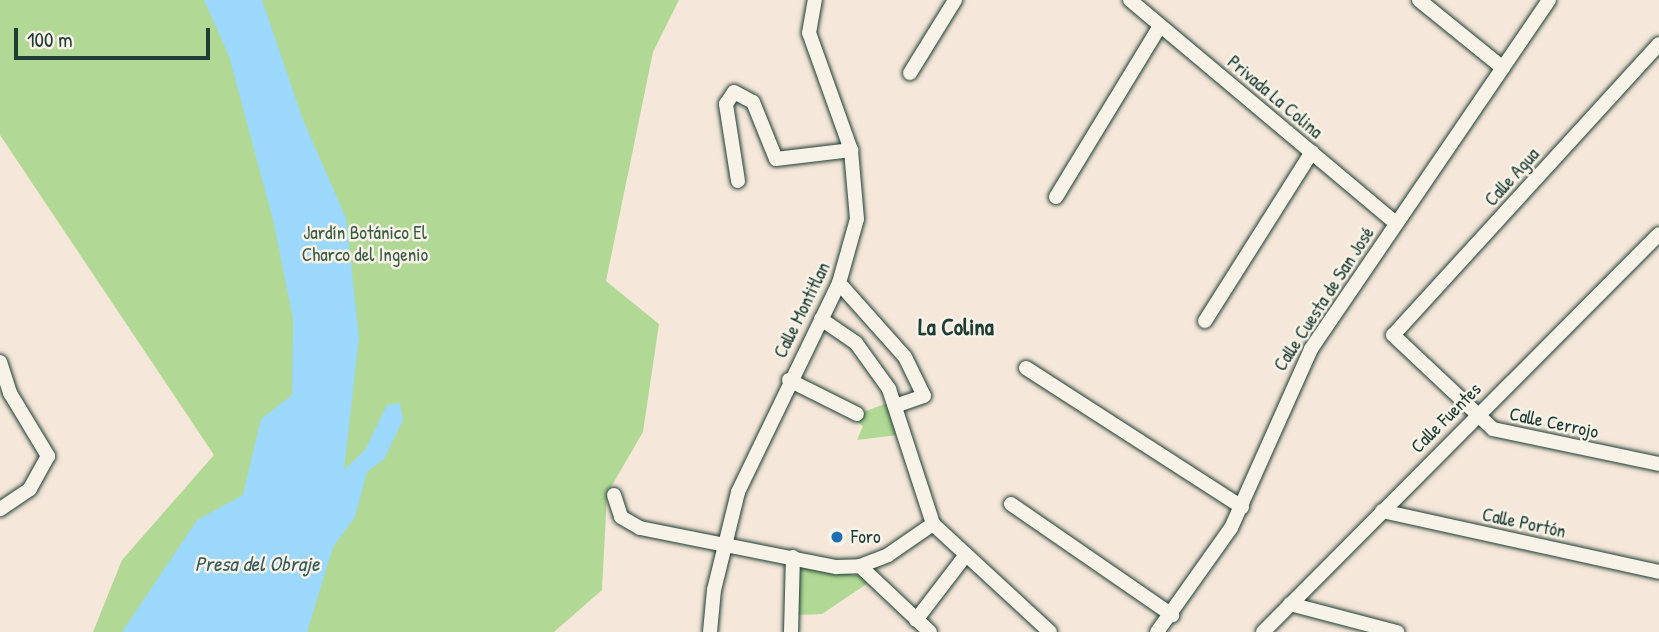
<!DOCTYPE html>
<html>
<head>
<meta charset="utf-8">
<style>
  body { margin:0 }
  #map { position:relative; width:1659px; height:632px; overflow:hidden; background:#f5e7d9; font-family:"Patrick Hand",sans-serif }
  div>[style] { position:absolute }
  .green>* { inset:0; background:#b1d995 }
  .water>* { inset:0; background:#9cd7fc }
  .roads { filter:drop-shadow(0 0 2px #1f3d34) drop-shadow(0 0 2px #1f3d34) }
  .minor>* { height:14px; margin:-7px; padding:0 7px; transform-origin:7px; border-radius:7px; background:#f7f3e8 }
  .dots>* { width:19px; height:19px; translate:-50% -50%; box-sizing:border-box; border:4px solid #f7f3e8; border-radius:50% }
  span { translate:-50% -50%; white-space:nowrap; text-align:center; line-height:1.15; -webkit-text-stroke:5px #f7f3e8; paint-order:stroke }
  .street-label { font-size:19px; color:#1f3d34 }
  .park-label { font-size:19px; color:#3c5c47 }
  .poi-label { font-size:19px; color:#1f3d34 }
  .left { translate:0 -50%; text-align:left }
  .water-label { font-size:21px; color:#385c5c; font-style:italic }
  .quarter-label { font-size:23px; color:#1f3d34; font-weight:700 }
  .scale { position:absolute; left:14px; top:28px; width:196px; height:32px; box-sizing:border-box; border:4px solid #1f3d34; border-top:0; padding-left:9px; font-size:21px; line-height:24px; white-space:nowrap; color:#1f3d34; -webkit-text-stroke:5px #f7f3e8; paint-order:stroke }
</style>
</head>
<body>
<div id="map">
  <div class="green">
    <i style="clip-path:polygon(0 0,679px 0,653px 52px,606px 281px,659px 324px,643px 432px,607px 494px,602px 590px,554px 632px,93px 632px,122px 560px,214px 455px,0 135px)"></i>
    <i style="clip-path:polygon(890px 402px,898px 435px,857px 440px,863px 426px,850px 417px)"></i>
    <i style="clip-path:polygon(798px 566px,865px 577px,871px 581px,822px 614px,798px 615px)"></i>
  </div>
  <div class="water">
    <i style="clip-path:polygon(204px 0,262px 0,303px 120px,346px 218px,359px 337px,344px 470px,365px 450px,387px 405px,400px 403px,403px 420px,384px 459px,367px 472px,355px 517px,333px 547px,307px 632px,122px 632px,197px 520px,243px 495px,261px 419px,292px 395px,293px 319px,274px 224px,229px 56px)"></i>
  </div>
  <div class="roads">
    <div class="minor">
      <i style="left:1130px;top:0;width:347px;rotate:40deg"></i>
      <i style="left:1419px;top:0;width:108px;rotate:39deg"></i>
      <i style="left:1659px;top:44px;width:394px;rotate:132.4deg"></i>
      <i style="left:1393px;top:335px;width:137px;rotate:43.2deg"></i>
      <i style="left:1493px;top:429px;width:170px;rotate:11.9deg"></i>
      <i style="left:910px;top:73px;width:86px;rotate:-58.3deg"></i>
      <i style="left:738px;top:181px;width:78px;rotate:-98.9deg"></i>
      <i style="left:726px;top:104px;width:14px;rotate:-56deg"></i>
      <i style="left:734px;top:92px;width:21px;rotate:28deg"></i>
      <i style="left:753px;top:102px;width:61px;rotate:68deg"></i>
      <i style="left:776px;top:159px;width:76px;rotate:-6.8deg"></i>
      <i style="left:1056px;top:197px;width:200px;rotate:-58.7deg"></i>
      <i style="left:839px;top:283px;width:99px;rotate:48.3deg"></i>
      <i style="left:905px;top:357px;width:43px;rotate:64deg"></i>
      <i style="left:924px;top:396px;width:31px;rotate:161deg"></i>
      <i style="left:821px;top:319px;width:42px;rotate:34.4deg"></i>
      <i style="left:856px;top:343px;width:57px;rotate:54.3deg"></i>
      <i style="left:889px;top:389px;width:142px;rotate:71.9deg"></i>
      <i style="left:933px;top:524px;width:159px;rotate:42.7deg"></i>
      <i style="left:1205px;top:321px;width:200px;rotate:-57.7deg"></i>
      <i style="left:0;top:362px;width:33px;rotate:72deg"></i>
      <i style="left:10px;top:393px;width:74px;rotate:58.9deg"></i>
      <i style="left:48px;top:456px;width:38px;rotate:119deg"></i>
      <i style="left:30px;top:489px;width:36px;rotate:146deg"></i>
      <i style="left:1026px;top:368px;width:257px;rotate:32.8deg"></i>
      <i style="left:789px;top:380px;width:76px;rotate:26.6deg"></i>
      <i style="left:614px;top:495px;width:23px;rotate:72deg"></i>
      <i style="left:621px;top:517px;width:22px;rotate:30deg"></i>
      <i style="left:640px;top:528px;width:200px;rotate:11.3deg"></i>
      <i style="left:836px;top:567px;width:24px;rotate:-2deg"></i>
      <i style="left:860px;top:566px;width:30px;rotate:-21deg"></i>
      <i style="left:888px;top:555px;width:55px;rotate:-34.6deg"></i>
      <i style="left:1011px;top:504px;width:196px;rotate:34.6deg"></i>
      <i style="left:1382px;top:511px;width:284px;rotate:12.4deg"></i>
      <i style="left:860px;top:566px;width:96px;rotate:43.3deg"></i>
      <i style="left:1290px;top:604px;width:111px;rotate:14.7deg"></i>
      <i style="left:916px;top:620px;width:81px;rotate:-52.6deg"></i>
      <i style="left:710px;top:632px;width:42px;rotate:-84.6deg"></i>
      <i style="left:714px;top:590px;width:101px;rotate:-76.2deg"></i>
      <i style="left:738px;top:492px;width:232px;rotate:-64.2deg"></i>
      <i style="left:839px;top:283px;width:66px;rotate:-74.3deg"></i>
      <i style="left:857px;top:219px;width:69px;rotate:-95deg"></i>
      <i style="left:851px;top:150px;width:124px;rotate:-109.7deg"></i>
      <i style="left:809px;top:33px;width:34px;rotate:-80deg"></i>
      <i style="left:791px;top:632px;width:75px;rotate:-88.5deg"></i>
      <i style="left:1157px;top:632px;width:128px;rotate:-54.6deg"></i>
      <i style="left:1231px;top:528px;width:196px;rotate:-65.9deg"></i>
      <i style="left:1311px;top:349px;width:422px;rotate:-55.7deg"></i>
      <i style="left:1263px;top:632px;width:561px;rotate:-45.14deg"></i>
    </div>
  </div>
  <div class="dots">
    <i style="left:837px;top:537px;background:#1f6fb2"></i>
  </div>
  <div class="street-label">
    <span style="left:1275px;top:97px;rotate:40deg">Privada La Colina</span>
    <span style="left:1512px;top:177px;rotate:-48deg">Calle Agua</span>
    <span style="left:1324px;top:299px;rotate:-57deg">Calle Cuesta de San José</span>
    <span style="left:802px;top:310px;rotate:-64deg">Calle Montitlan</span>
    <span style="left:1446px;top:418px;rotate:-45deg">Calle Fuentes</span>
    <span style="left:1554px;top:423px;rotate:12deg">Calle Cerrojo</span>
    <span style="left:1524px;top:523px;rotate:12deg">Calle Portón</span>
  </div>
  <div class="park-label">
    <span style="left:365px;top:244px">Jardín Botánico El<br>Charco del Ingenio</span>
  </div>
  <div class="poi-label">
    <span class="left" style="left:851px;top:537px">Foro</span>
  </div>
  <div class="water-label">
    <span style="left:257px;top:564px">Presa del Obraje</span>
  </div>
  <div class="quarter-label">
    <span style="left:956px;top:327px">La Colina</span>
  </div>
  <div class="scale">100 m</div>
</div>
</body>
</html>
